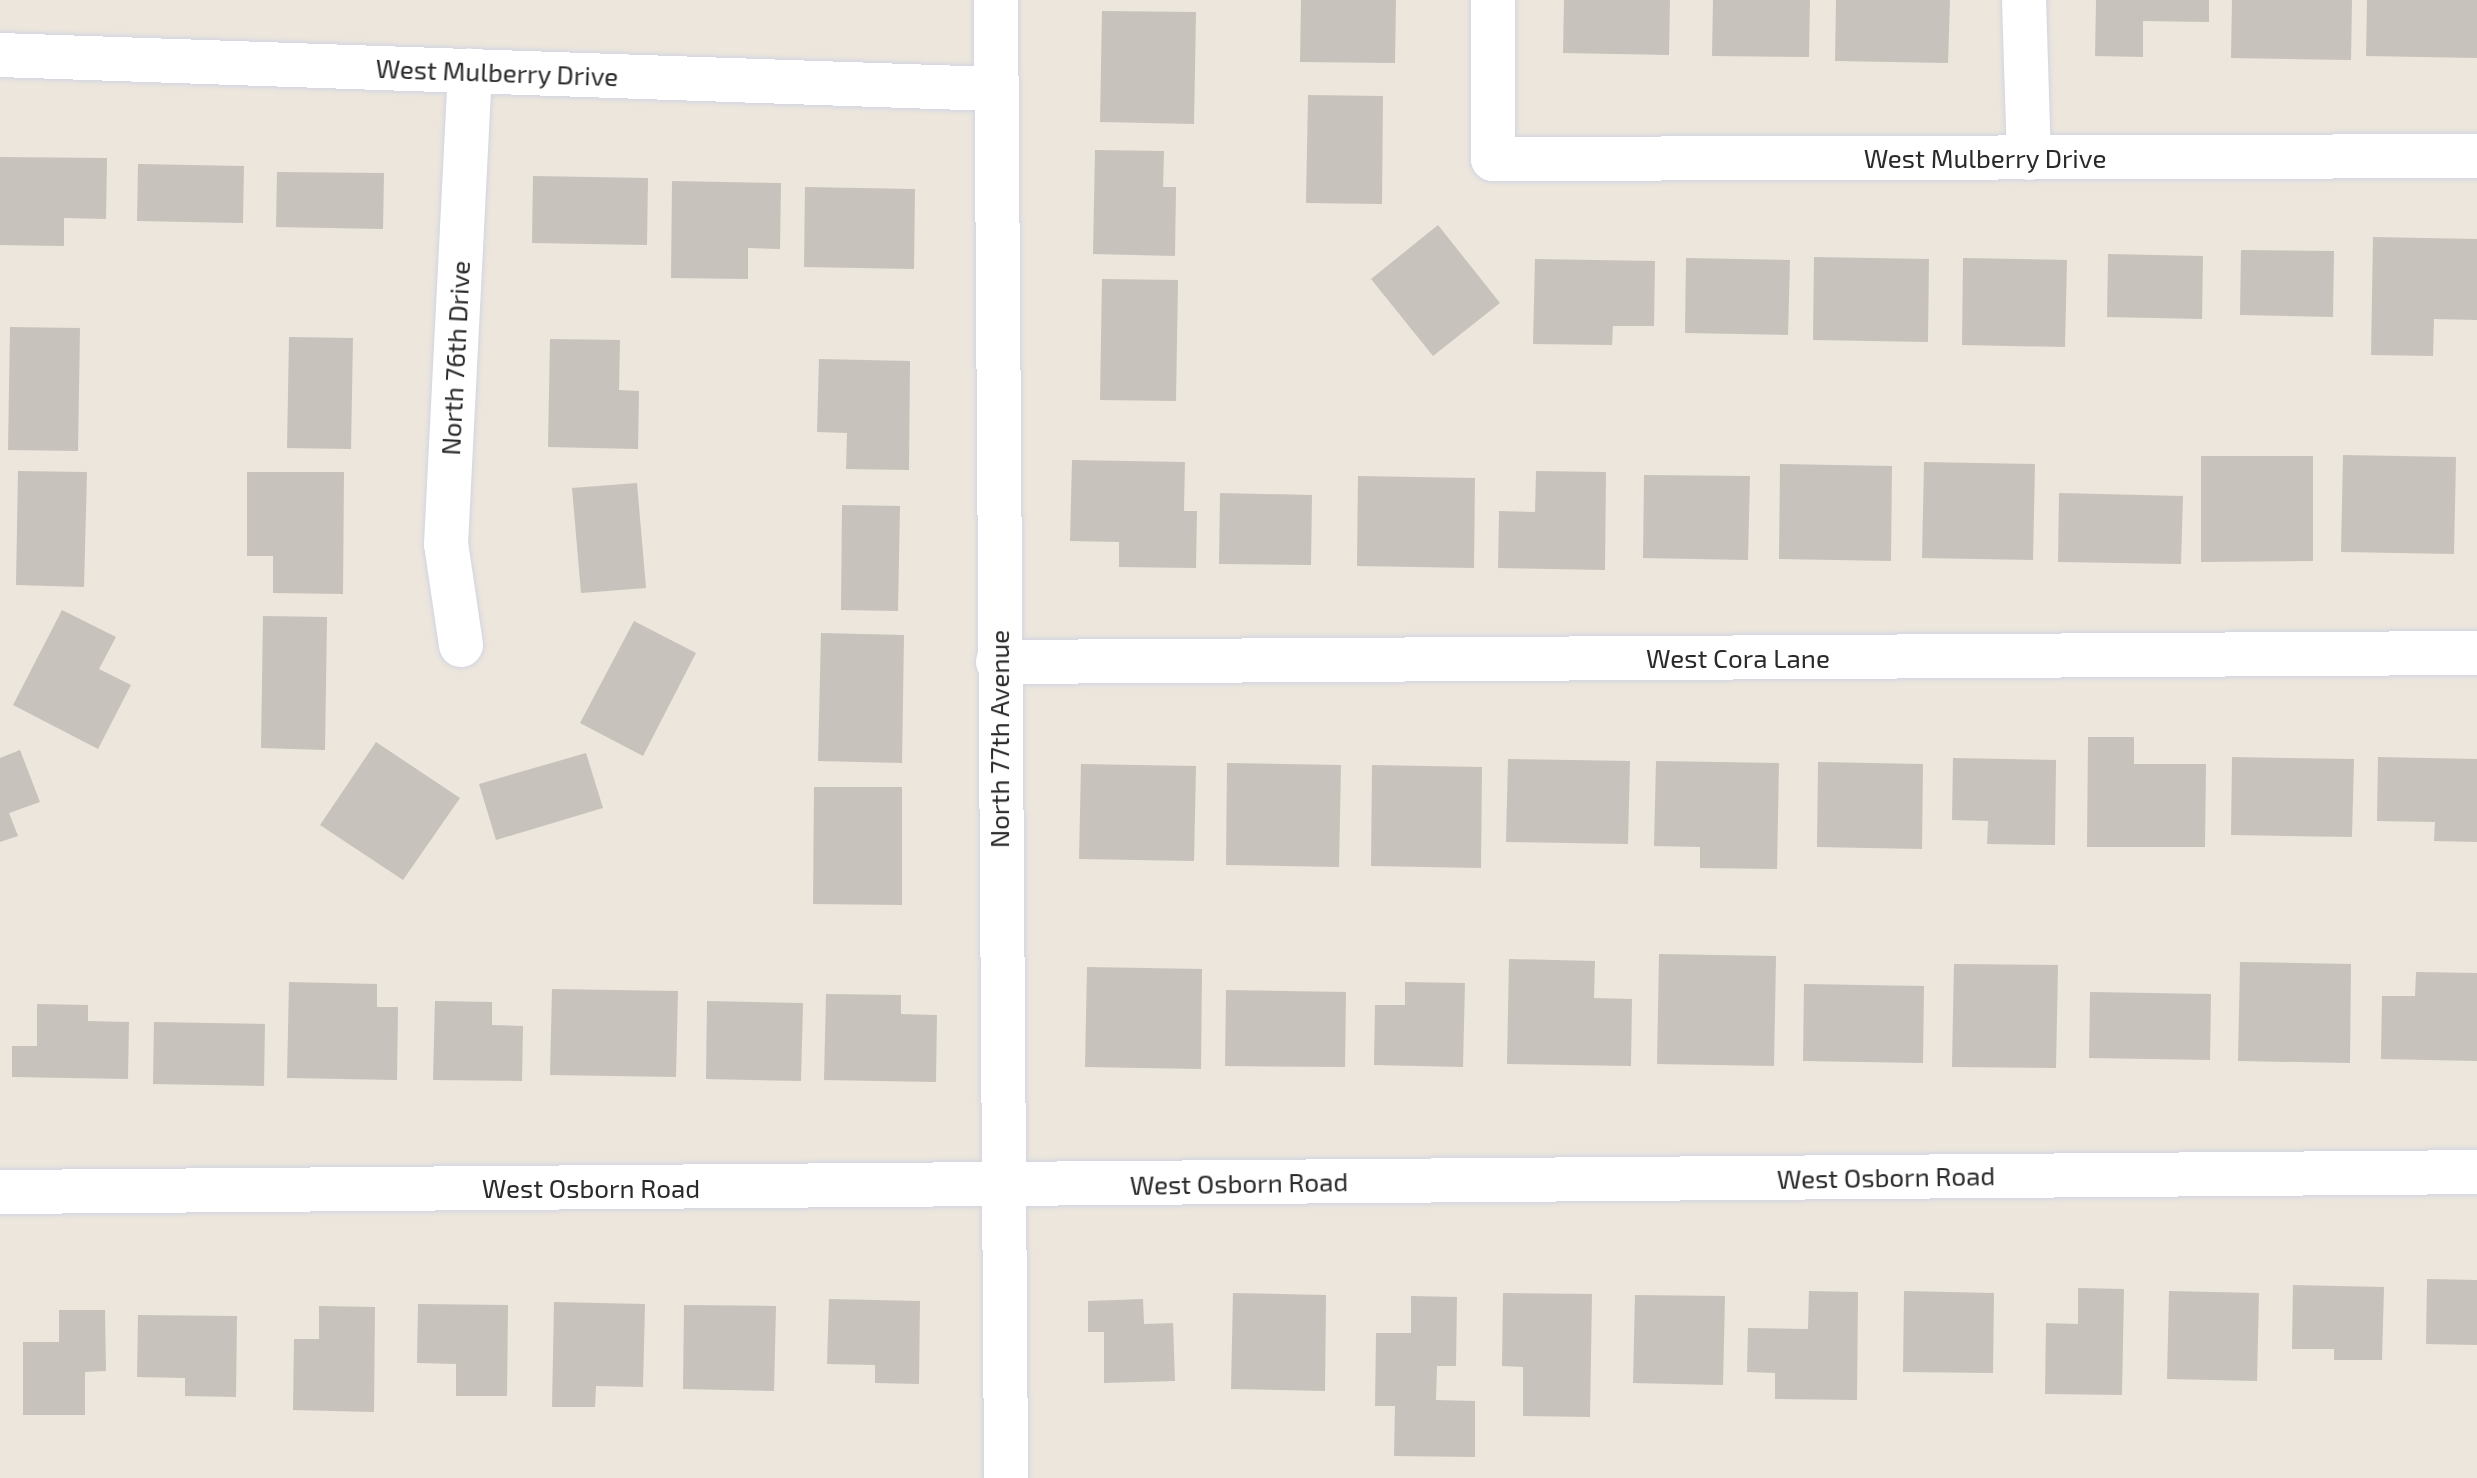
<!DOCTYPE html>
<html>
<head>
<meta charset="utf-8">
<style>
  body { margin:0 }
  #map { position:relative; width:2477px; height:1478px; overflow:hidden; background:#ece6dc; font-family:"Exo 2",sans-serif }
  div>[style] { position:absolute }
  .building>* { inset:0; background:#c7c2bc }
  .roads { filter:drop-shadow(0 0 2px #d2d4e2) drop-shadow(0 0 2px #d2d4e2) }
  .minor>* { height:44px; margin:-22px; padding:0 22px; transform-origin:22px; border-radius:22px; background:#fff }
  span { translate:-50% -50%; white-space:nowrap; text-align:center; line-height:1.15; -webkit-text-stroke:7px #fff; paint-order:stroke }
  .street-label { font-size:26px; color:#2a2a2a }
</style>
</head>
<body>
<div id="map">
  <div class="building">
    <i style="clip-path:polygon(1301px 0,1396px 0,1395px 63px,1300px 62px)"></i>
    <i style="clip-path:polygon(1564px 0,1670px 0,1669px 55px,1563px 53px)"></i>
    <i style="clip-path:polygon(1713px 0,1810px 0,1809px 57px,1712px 56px)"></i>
    <i style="clip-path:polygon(1836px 0,1950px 0,1948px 63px,1835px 61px)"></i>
    <i style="clip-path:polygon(2096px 0,2209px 0,2209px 22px,2143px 21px,2143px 57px,2095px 56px)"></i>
    <i style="clip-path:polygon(2232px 0,2352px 0,2351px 60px,2231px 58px)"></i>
    <i style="clip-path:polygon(2367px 0,2477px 0,2477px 58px,2366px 56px)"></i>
    <i style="clip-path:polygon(1102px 11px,1196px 12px,1194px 124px,1100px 122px)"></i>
    <i style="clip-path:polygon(1308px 95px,1383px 96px,1382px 204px,1306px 203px)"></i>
    <i style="clip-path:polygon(1095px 150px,1164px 151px,1163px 187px,1176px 187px,1175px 256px,1093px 254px)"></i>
    <i style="clip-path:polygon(0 157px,107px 158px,106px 219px,64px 218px,64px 246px,0 245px)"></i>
    <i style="clip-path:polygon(138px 164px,244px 166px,243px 223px,137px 221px)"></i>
    <i style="clip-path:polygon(277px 172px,384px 173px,383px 229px,276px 227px)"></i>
    <i style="clip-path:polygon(533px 176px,648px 178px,647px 245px,532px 243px)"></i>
    <i style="clip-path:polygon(672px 181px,781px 183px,780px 249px,748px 248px,748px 279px,671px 278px)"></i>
    <i style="clip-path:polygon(805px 187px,915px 189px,914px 269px,804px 267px)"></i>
    <i style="clip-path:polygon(1438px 225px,1500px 303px,1433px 356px,1371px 279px)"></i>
    <i style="clip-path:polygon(2373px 237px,2477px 239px,2477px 320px,2434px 319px,2433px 356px,2371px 355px)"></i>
    <i style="clip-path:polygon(2241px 250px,2334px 251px,2333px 317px,2240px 315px)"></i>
    <i style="clip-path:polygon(2108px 254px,2203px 256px,2202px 319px,2107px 317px)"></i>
    <i style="clip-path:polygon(1814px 257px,1929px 259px,1928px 342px,1813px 340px)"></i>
    <i style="clip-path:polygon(1686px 258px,1790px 260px,1788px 335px,1685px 333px)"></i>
    <i style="clip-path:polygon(1963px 258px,2067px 260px,2065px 347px,1962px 345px)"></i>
    <i style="clip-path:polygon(1535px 259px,1655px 261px,1654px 326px,1613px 326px,1612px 345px,1533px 344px)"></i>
    <i style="clip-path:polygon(1102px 279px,1178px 280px,1176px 401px,1100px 400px)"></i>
    <i style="clip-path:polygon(10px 327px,80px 328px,78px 451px,8px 450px)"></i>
    <i style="clip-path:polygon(289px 337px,353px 338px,351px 449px,287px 448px)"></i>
    <i style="clip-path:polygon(550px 339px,620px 340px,619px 390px,639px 391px,638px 449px,548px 447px)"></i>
    <i style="clip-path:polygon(819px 359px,910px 361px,909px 470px,846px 469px,847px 433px,817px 432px)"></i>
    <i style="clip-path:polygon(2343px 455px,2456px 457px,2454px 554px,2341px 552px)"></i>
    <i style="clip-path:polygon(2201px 456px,2313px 456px,2313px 561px,2201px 562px)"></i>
    <i style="clip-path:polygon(1072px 460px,1185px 462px,1184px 511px,1197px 511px,1196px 568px,1119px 567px,1119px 542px,1070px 541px)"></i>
    <i style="clip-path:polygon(1924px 462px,2035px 464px,2033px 560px,1922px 558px)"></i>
    <i style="clip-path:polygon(1780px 464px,1892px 466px,1891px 561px,1779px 559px)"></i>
    <i style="clip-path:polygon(18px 471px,87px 472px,84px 587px,16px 585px)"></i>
    <i style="clip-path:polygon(1536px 471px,1606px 472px,1605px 570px,1498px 568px,1499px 511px,1535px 512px)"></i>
    <i style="clip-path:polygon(247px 472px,344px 472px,343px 594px,273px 593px,273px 556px,247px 556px)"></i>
    <i style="clip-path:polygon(1644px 475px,1750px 476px,1748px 560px,1643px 558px)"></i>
    <i style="clip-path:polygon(1358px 476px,1475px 478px,1474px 568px,1357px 566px)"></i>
    <i style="clip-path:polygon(637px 483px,646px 588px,581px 593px,572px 488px)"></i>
    <i style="clip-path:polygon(1220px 493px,1312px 495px,1311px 565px,1219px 564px)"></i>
    <i style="clip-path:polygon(2059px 493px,2183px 496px,2181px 564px,2058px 562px)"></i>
    <i style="clip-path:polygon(842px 505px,900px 506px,898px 611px,841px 610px)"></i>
    <i style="clip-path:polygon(62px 610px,116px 637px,99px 669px,131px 685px,98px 749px,13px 705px)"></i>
    <i style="clip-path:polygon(263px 616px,327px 617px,325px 750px,261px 748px)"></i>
    <i style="clip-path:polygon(634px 621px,696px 653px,643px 756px,580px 723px)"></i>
    <i style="clip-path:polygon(821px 633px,904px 635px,902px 763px,818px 761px)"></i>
    <i style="clip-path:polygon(2088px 737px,2134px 737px,2134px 764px,2206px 764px,2205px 847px,2087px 847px)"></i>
    <i style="clip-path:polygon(376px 742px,460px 798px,403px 880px,320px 825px)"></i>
    <i style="clip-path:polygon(20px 750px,40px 802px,9px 813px,18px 836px,0 842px,0 758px)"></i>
    <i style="clip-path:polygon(586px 753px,603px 808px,496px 840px,479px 784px)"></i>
    <i style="clip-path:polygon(2232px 757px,2354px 759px,2352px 837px,2231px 835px)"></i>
    <i style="clip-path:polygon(2378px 757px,2477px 759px,2477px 842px,2434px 841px,2435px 822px,2377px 821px)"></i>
    <i style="clip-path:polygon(1953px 758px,2056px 760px,2055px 845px,1987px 844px,1988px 821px,1952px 820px)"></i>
    <i style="clip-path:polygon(1508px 759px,1630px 761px,1628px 844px,1506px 842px)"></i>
    <i style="clip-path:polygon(1656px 761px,1779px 763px,1777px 869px,1700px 868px,1700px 847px,1654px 846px)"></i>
    <i style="clip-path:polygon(1818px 762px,1923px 764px,1922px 849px,1817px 847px)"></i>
    <i style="clip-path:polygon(1227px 763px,1341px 765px,1339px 867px,1226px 865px)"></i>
    <i style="clip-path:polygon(1081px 764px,1196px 766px,1194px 861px,1079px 859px)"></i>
    <i style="clip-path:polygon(1372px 765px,1482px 767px,1481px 868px,1371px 866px)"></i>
    <i style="clip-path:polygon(814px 787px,902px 787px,902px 905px,813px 904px)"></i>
    <i style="clip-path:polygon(1659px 954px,1776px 956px,1774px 1066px,1657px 1064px)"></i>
    <i style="clip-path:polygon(1509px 959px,1595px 961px,1594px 998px,1632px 999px,1631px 1066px,1507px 1064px)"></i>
    <i style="clip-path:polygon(2240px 962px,2351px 964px,2350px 1063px,2238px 1061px)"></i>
    <i style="clip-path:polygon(1954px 964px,2058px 965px,2056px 1068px,1952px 1067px)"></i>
    <i style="clip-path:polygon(1087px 967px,1202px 969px,1201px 1069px,1085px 1067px)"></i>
    <i style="clip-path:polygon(2416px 972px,2477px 973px,2477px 1061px,2381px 1059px,2382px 996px,2415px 996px)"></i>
    <i style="clip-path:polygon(289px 982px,377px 984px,377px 1007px,398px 1007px,397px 1080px,287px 1078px)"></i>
    <i style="clip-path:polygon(1405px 982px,1465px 983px,1463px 1067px,1374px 1065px,1375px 1005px,1405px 1005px)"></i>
    <i style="clip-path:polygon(1804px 984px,1924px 986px,1923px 1063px,1803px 1061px)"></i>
    <i style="clip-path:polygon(552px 989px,678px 991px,676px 1077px,550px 1075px)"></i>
    <i style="clip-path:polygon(1226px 990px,1346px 992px,1345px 1067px,1225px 1066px)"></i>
    <i style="clip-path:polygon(2090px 992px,2211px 994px,2210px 1060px,2089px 1058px)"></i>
    <i style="clip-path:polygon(826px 994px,901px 995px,901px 1014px,937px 1015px,936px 1082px,824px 1080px)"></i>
    <i style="clip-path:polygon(435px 1001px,492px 1002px,492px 1025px,523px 1026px,522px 1081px,433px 1080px)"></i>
    <i style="clip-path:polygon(707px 1001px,803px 1003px,801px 1081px,706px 1079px)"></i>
    <i style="clip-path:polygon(37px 1004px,88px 1005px,88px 1021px,129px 1022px,128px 1079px,12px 1077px,12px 1046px,37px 1046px)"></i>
    <i style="clip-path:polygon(154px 1022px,265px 1024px,264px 1086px,153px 1084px)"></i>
    <i style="clip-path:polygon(2427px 1279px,2477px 1280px,2477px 1345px,2426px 1344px)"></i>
    <i style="clip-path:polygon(2293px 1285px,2384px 1287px,2382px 1360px,2334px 1360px,2334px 1349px,2292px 1349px)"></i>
    <i style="clip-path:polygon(2078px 1288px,2124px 1289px,2122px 1395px,2045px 1394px,2046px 1323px,2078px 1324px)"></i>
    <i style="clip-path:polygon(1809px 1291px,1858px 1292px,1857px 1400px,1775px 1399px,1775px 1373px,1747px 1372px,1748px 1328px,1808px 1329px)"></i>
    <i style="clip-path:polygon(1904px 1291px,1994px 1293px,1993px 1373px,1903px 1372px)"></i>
    <i style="clip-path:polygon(2169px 1291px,2259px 1293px,2257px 1381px,2167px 1379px)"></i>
    <i style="clip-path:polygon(1233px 1293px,1326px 1295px,1325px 1391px,1231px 1389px)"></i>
    <i style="clip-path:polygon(1503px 1293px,1592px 1294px,1590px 1417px,1523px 1416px,1523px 1367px,1502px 1366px)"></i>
    <i style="clip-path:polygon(1635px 1295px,1725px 1296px,1723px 1385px,1633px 1383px)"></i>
    <i style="clip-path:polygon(1411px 1296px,1457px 1297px,1456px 1366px,1437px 1366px,1436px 1400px,1475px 1401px,1475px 1457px,1394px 1456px,1395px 1406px,1375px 1406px,1376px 1333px,1411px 1333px)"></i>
    <i style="clip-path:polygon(829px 1299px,920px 1301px,919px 1384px,875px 1383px,875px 1365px,827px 1364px)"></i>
    <i style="clip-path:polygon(1143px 1299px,1144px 1324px,1173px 1323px,1175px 1381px,1104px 1383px,1104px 1332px,1088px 1332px,1088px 1301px)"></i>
    <i style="clip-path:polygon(554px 1302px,645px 1304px,643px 1387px,596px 1386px,595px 1407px,552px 1407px)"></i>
    <i style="clip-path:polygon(418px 1304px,508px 1305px,507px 1396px,456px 1396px,456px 1364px,417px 1363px)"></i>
    <i style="clip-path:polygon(684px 1305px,776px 1306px,774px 1391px,683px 1389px)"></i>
    <i style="clip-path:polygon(319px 1306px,375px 1307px,374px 1412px,293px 1410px,294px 1339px,319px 1339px)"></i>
    <i style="clip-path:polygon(59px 1310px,105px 1310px,106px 1371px,85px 1372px,85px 1415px,23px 1415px,23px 1342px,59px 1342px)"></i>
    <i style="clip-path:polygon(138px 1315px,237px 1316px,236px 1397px,185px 1396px,185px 1378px,137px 1377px)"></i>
  </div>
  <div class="roads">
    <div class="minor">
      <i style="left:996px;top:0;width:1478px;rotate:89.61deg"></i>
      <i style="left:1493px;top:0;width:159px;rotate:90deg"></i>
      <i style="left:1493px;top:159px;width:984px;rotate:-0.17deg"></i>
      <i style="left:2024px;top:0;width:158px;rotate:88.2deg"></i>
      <i style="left:0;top:55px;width:995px;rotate:1.96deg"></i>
      <i style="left:461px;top:645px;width:102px;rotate:-98.4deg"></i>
      <i style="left:446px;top:544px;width:474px;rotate:-87.1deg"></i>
      <i style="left:998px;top:662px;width:1479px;rotate:-0.35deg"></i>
      <i style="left:0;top:1192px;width:2477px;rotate:-0.46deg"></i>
    </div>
  </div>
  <div class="street-label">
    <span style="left:497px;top:72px;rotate:2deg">West Mulberry Drive</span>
    <span style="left:1985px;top:158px">West Mulberry Drive</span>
    <span style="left:455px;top:358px;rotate:-87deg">North 76th Drive</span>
    <span style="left:1738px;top:658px">West Cora Lane</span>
    <span style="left:999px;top:739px;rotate:-90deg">North 77th Avenue</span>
    <span style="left:1886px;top:1177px;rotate:-1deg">West Osborn Road</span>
    <span style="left:1239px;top:1183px;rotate:-1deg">West Osborn Road</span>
    <span style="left:591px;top:1188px">West Osborn Road</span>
  </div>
</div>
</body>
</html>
